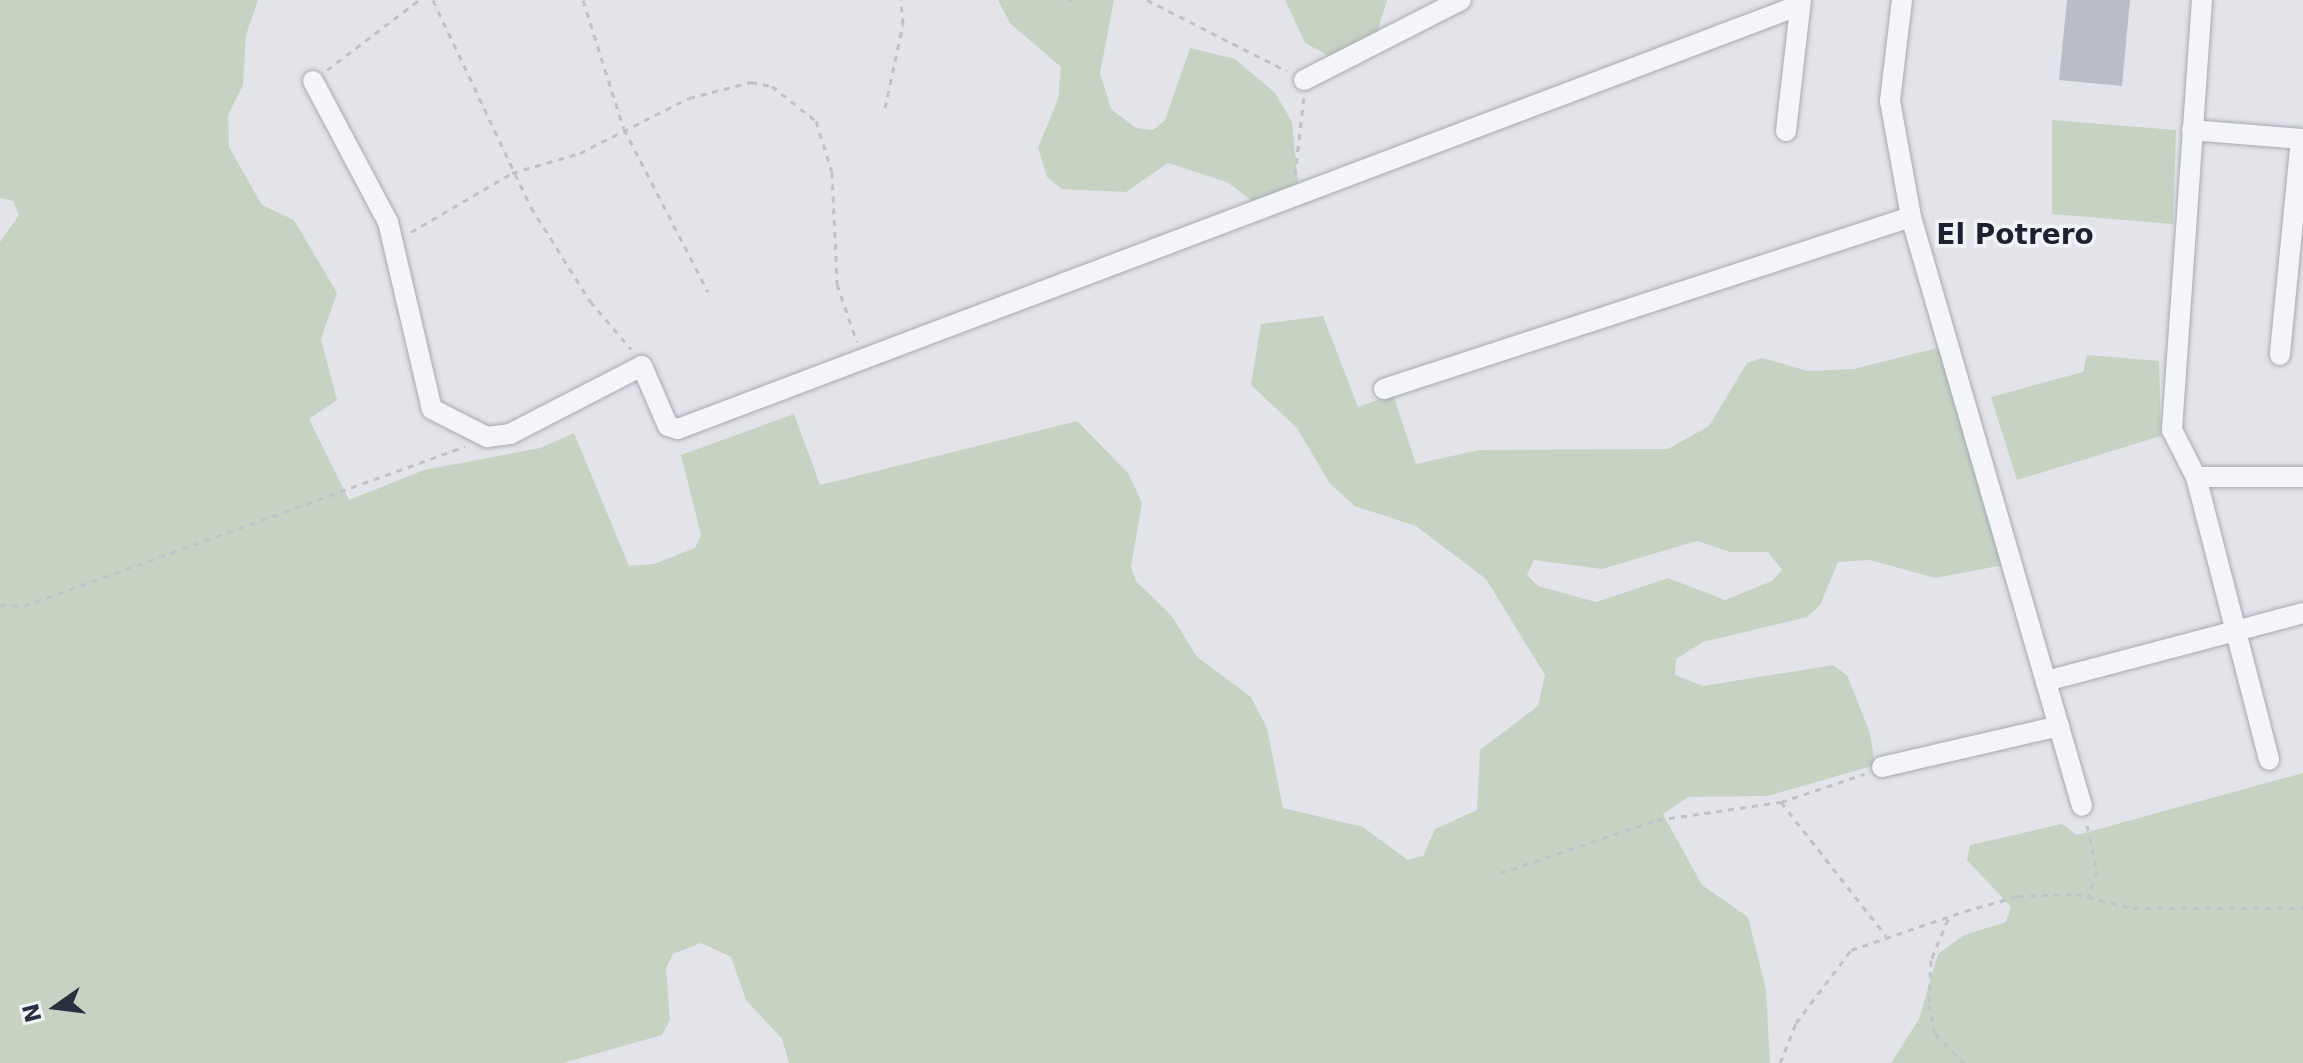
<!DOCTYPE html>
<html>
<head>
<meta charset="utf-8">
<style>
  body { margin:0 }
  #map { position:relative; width:2303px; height:1063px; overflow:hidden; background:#e2e4e9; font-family:"DejaVu Sans",sans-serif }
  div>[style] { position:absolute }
  .green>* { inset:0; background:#c6d3c3 }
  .building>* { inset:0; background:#b9bdc6 }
  .path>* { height:3px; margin-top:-1.5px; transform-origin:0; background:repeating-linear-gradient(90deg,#c0c2c8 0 6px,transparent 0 12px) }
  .roads { filter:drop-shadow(0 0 2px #a7aab3) drop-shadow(0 0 2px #a7aab3) }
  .minor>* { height:20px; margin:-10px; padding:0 10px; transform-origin:10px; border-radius:10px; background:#f4f5f8 }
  span { translate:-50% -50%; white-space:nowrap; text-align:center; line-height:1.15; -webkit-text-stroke:7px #f1f3f7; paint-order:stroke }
  .neighbourhood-label { font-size:28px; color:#1d2131; font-weight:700 }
  .north { position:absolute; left:16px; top:967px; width:80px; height:80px; -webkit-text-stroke:6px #f1f3f7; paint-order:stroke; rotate:256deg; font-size:22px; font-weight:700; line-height:32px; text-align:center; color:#2b3040 }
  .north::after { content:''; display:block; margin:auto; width:28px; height:36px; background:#2b3040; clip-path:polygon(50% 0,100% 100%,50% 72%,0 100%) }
</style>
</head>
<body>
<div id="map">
  <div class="green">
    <i style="clip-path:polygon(evenodd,0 0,258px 0,246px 35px,243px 85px,228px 115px,229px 147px,262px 205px,294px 220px,337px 293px,321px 339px,337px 400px,309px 419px,349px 500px,424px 470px,540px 448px,574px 433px,629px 566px,654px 564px,695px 548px,701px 535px,681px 455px,794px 414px,820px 485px,1077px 421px,1128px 473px,1142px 503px,1131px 567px,1136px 581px,1171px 615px,1197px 657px,1251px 697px,1267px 728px,1283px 808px,1363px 827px,1408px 860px,1423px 856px,1435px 829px,1477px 810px,1480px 750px,1538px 706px,1545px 675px,1486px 579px,1416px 526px,1355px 506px,1330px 484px,1297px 428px,1251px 385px,1261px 324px,1323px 316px,1358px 407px,1393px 394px,1416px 464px,1479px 450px,1668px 449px,1709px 426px,1747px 363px,1762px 358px,1808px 371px,1854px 369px,1945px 346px,2009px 564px,1935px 578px,1870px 560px,1838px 562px,1820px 605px,1807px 617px,1703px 642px,1676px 659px,1675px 675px,1703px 686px,1833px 665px,1847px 675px,1870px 733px,1875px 765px,1768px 796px,1688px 797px,1663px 814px,1702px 885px,1748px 917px,1766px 990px,1770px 1063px,789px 1063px,782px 1039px,746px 1000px,731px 957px,701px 943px,673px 954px,666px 968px,670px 1020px,662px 1035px,563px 1063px,0 1063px,0 242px,19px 215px,13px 201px,0 198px,0 0,1697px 541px,1730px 552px,1768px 552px,1782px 570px,1772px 581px,1725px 600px,1668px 578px,1596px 602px,1538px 586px,1527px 575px,1534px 560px,1602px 569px,1697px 541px)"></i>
    <i style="clip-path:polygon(998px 0,1114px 0,1100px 73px,1111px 109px,1136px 128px,1153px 130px,1165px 120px,1190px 48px,1235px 59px,1275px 93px,1292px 122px,1298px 184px,1288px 199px,1254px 202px,1227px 182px,1168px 163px,1126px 192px,1062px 189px,1047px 177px,1038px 148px,1058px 99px,1061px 67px,1010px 23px)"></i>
    <i style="clip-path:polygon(1285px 0,1387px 0,1375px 39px,1333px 58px,1305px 43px)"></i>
    <i style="clip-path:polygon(2052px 120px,2176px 130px,2173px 224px,2052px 214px)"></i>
    <i style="clip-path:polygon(2087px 355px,2159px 361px,2161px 436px,2017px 480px,1991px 397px,2083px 372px)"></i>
    <i style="clip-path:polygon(2303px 773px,2303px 1063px,1891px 1063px,1919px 1019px,1938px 954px,1964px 935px,2006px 922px,2011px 907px,1967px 860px,1970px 845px,2062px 824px,2077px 835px)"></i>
  </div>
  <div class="building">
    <i style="clip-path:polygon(2067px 0,2130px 0,2122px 86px,2059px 80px)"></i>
  </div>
  <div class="path">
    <i style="left:433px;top:0;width:229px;rotate:64.7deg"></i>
    <i style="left:531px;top:207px;width:111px;rotate:57.9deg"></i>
    <i style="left:590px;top:301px;width:63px;rotate:49.5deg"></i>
    <i style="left:583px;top:0;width:135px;rotate:72.4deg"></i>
    <i style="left:624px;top:129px;width:183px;rotate:62.7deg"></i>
    <i style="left:1069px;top:0;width:4px"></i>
    <i style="left:1147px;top:0;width:157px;rotate:26.9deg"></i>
    <i style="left:327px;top:70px;width:116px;rotate:-37.3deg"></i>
    <i style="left:885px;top:108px;width:86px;rotate:-77.9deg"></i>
    <i style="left:903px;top:24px;width:24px;rotate:-95deg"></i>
    <i style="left:1295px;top:175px;width:80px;rotate:-83.5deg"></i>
    <i style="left:411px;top:232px;width:117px;rotate:-30.3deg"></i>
    <i style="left:512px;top:173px;width:71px;rotate:-16.4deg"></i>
    <i style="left:580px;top:153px;width:122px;rotate:-26.8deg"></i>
    <i style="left:689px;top:98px;width:64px;rotate:-14.5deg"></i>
    <i style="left:751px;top:82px;width:21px;rotate:11deg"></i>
    <i style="left:772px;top:86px;width:56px;rotate:38.5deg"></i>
    <i style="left:816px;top:121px;width:53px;rotate:72.6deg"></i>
    <i style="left:832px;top:172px;width:112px;rotate:87.4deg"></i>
    <i style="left:837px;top:284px;width:61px;rotate:71deg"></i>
    <i style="left:0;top:605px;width:24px;rotate:2deg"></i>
    <i style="left:24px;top:606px;width:469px;rotate:-19.9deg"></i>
    <i style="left:1781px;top:802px;width:170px;rotate:51.9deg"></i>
    <i style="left:2087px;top:825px;width:47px;rotate:77.7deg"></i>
    <i style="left:2097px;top:871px;width:29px;rotate:108deg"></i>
    <i style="left:1500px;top:873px;width:166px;rotate:-18.7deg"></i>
    <i style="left:1657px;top:820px;width:125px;rotate:-8.3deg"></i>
    <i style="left:1781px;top:802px;width:88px;rotate:-18.6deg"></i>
    <i style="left:1948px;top:919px;width:44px;rotate:112.5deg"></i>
    <i style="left:1931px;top:960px;width:44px;rotate:92.6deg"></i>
    <i style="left:1929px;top:1004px;width:31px;rotate:79deg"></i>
    <i style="left:1935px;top:1034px;width:41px;rotate:45deg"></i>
    <i style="left:1780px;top:1063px;width:43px;rotate:-68.2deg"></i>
    <i style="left:1796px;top:1023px;width:91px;rotate:-53deg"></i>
    <i style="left:1851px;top:950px;width:120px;rotate:-18.9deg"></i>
    <i style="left:1965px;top:911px;width:55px;rotate:-15.8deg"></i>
    <i style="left:2018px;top:896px;width:58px;rotate:-2deg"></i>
    <i style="left:2076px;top:894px;width:59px;rotate:13.8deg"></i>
    <i style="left:2133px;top:908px;width:170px"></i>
  </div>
  <div class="roads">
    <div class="minor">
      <i style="left:1902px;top:0;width:102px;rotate:96.8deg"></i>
      <i style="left:1890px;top:101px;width:118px;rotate:79.7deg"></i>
      <i style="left:1911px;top:217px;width:613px;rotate:73.81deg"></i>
      <i style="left:2202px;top:0;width:431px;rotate:94deg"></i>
      <i style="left:2172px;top:430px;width:53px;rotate:62.9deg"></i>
      <i style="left:2196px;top:477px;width:292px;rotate:75.5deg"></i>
      <i style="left:1304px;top:80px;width:176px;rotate:-27deg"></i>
      <i style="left:313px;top:81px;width:160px;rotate:62deg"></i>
      <i style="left:388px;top:222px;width:192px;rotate:76.8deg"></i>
      <i style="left:432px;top:409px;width:62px;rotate:27deg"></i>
      <i style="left:487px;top:437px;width:23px;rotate:-7deg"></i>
      <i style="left:510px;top:434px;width:148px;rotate:-27.3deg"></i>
      <i style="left:642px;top:366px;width:65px;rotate:66.6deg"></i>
      <i style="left:668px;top:426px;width:10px;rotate:17deg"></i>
      <i style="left:678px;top:429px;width:1199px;rotate:-20.7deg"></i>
      <i style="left:2192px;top:130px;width:109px;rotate:4.7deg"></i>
      <i style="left:2301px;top:139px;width:217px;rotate:95.6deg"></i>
      <i style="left:1786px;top:131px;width:132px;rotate:-83.5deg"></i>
      <i style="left:1384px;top:389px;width:554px;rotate:-18.08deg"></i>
      <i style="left:2196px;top:477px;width:107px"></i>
      <i style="left:2046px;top:681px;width:266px;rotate:-14.8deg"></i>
      <i style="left:1882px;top:767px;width:182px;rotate:-13deg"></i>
    </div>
  </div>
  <div class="neighbourhood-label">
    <span style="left:2015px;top:235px">El Potrero</span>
  </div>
  <div class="north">N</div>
</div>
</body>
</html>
